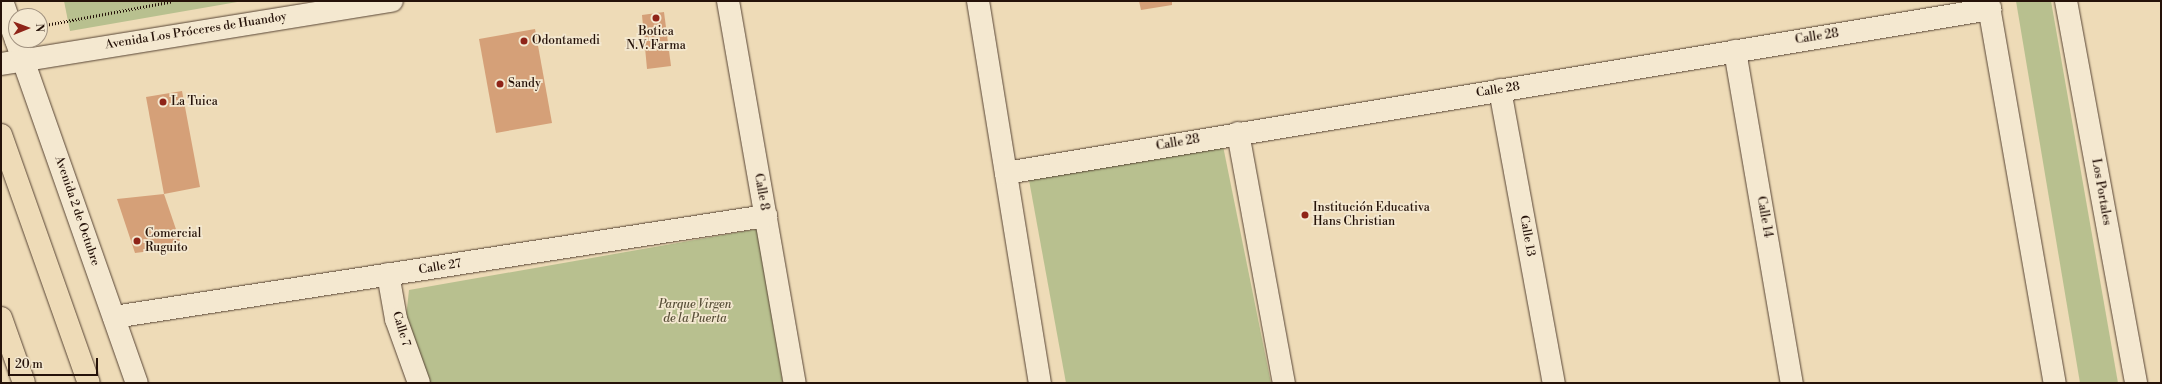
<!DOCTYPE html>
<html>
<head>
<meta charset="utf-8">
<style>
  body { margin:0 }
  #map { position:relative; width:2162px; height:384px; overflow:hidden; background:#eedbb7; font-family:"Libre Bodoni",serif }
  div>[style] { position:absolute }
  .green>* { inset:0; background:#b8c08f }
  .building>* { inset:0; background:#d5a078 }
  .path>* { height:2.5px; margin-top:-1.25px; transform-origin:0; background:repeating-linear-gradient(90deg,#251209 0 1px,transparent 0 3px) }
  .roads { filter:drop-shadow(0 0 1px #574434) drop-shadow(0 0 1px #574434) }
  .street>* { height:22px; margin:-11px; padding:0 11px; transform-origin:11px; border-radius:11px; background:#f4e8d0 }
  .secondary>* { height:22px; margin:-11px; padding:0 11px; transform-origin:11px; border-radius:11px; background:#f4e8d0 }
  .primary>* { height:22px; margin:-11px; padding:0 11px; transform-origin:11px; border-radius:11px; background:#eedbb7 }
  .dots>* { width:11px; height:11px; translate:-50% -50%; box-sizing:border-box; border:2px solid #f4e8d0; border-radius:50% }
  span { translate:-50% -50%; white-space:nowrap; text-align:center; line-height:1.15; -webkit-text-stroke:3.5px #f4e8d0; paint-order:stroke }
  .street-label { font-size:12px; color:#251209 }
  .poi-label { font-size:12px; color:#251209 }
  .left { translate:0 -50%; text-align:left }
  .park-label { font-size:12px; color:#584f38; font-style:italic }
  .frame { position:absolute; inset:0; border:2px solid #251209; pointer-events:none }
  .north { position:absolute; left:8px; top:8px; width:40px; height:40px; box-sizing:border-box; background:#f4e8d0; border:1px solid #a19280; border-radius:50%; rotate:89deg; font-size:11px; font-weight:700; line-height:16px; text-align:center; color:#251209 }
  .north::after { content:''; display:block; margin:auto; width:14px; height:18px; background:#8f2418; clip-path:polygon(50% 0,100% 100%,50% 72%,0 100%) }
  .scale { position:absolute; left:8px; top:358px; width:90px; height:18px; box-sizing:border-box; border:2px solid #251209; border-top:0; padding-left:5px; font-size:12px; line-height:14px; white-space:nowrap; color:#251209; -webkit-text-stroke:3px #f4e8d0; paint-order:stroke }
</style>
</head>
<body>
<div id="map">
  <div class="green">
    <i style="clip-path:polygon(64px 1px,243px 1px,70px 31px)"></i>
    <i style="clip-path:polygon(2016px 1px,2051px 1px,2118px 383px,2080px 383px)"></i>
    <i style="clip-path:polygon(1223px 146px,1271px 383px,1066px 383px,1029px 180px)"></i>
    <i style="clip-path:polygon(757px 229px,783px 383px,430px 383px,406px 317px,409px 290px)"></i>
  </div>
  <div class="building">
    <i style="clip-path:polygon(1139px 1px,1172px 1px,1172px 5px,1141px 10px)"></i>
    <i style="clip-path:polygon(664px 12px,671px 66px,647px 69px,642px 15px)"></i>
    <i style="clip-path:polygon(535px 29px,552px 123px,496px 133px,479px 39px)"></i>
    <i style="clip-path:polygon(182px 91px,200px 187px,164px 194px,146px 97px)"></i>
    <i style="clip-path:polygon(164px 194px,182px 247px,135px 253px,117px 199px)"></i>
  </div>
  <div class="path">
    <i style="left:40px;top:26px;width:135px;rotate:-10.6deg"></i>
  </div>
  <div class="roads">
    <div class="street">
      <i style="left:728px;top:1px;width:388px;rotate:80.1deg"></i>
      <i style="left:978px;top:1px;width:387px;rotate:80.8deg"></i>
      <i style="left:1735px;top:51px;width:337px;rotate:80.3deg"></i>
      <i style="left:1500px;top:90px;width:298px;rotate:79.6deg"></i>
      <i style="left:1238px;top:133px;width:254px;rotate:79.6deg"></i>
      <i style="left:1006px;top:173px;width:998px;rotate:-9.46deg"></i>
      <i style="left:388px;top:274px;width:46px;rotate:79.9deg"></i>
      <i style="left:396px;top:319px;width:68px;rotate:70.2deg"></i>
      <i style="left:114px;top:317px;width:660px;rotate:-8.81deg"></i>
    </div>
    <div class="secondary">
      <i style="left:2px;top:1px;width:41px;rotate:70.3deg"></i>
      <i style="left:1988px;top:1px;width:388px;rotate:80.1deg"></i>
      <i style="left:2066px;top:1px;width:388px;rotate:79.6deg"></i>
      <i style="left:16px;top:40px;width:364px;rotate:70.6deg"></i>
      <i style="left:1px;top:64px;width:396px;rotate:-9.2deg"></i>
    </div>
    <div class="primary">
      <i style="left:1px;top:135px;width:263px;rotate:70.5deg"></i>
      <i style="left:1px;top:318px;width:69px;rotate:70.5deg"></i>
    </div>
  </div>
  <div class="dots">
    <i style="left:656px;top:18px;background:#8f2418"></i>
    <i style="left:524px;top:41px;background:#8f2418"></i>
    <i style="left:500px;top:84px;background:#8f2418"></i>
    <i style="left:163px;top:102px;background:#8f2418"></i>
    <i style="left:1305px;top:215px;background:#8f2418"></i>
    <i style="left:137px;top:241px;background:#8f2418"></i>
  </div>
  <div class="street-label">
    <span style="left:196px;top:31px;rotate:-9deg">Avenida Los Próceres de Huandoy</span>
    <span style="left:1817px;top:37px;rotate:-9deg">Calle 28</span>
    <span style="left:1498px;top:90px;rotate:-9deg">Calle 28</span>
    <span style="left:1178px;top:143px;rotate:-10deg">Calle 28</span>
    <span style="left:761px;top:192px;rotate:80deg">Calle 8</span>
    <span style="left:2101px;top:192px;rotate:80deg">Los Portales</span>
    <span style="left:77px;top:211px;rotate:71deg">Avenida 2 de Octubre</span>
    <span style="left:1764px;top:217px;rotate:80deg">Calle 14</span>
    <span style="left:1527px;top:236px;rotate:80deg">Calle 13</span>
    <span style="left:440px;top:267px;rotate:-9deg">Calle 27</span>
    <span style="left:401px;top:329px;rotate:73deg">Calle 7</span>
  </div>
  <div class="poi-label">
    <span style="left:656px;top:39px">Botica<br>N.V. Farma</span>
    <span class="left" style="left:532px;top:41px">Odontamedi</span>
    <span class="left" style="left:508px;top:84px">Sandy</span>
    <span class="left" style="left:171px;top:102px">La Tuica</span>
    <span class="left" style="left:1313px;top:215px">Institución Educativa<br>Hans Christian</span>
    <span class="left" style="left:145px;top:241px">Comercial<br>Ruguito</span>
  </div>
  <div class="park-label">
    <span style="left:695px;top:312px">Parque Virgen<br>de la Puerta</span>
  </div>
  <div class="frame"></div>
  <div class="north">N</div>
  <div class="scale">20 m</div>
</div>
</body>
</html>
